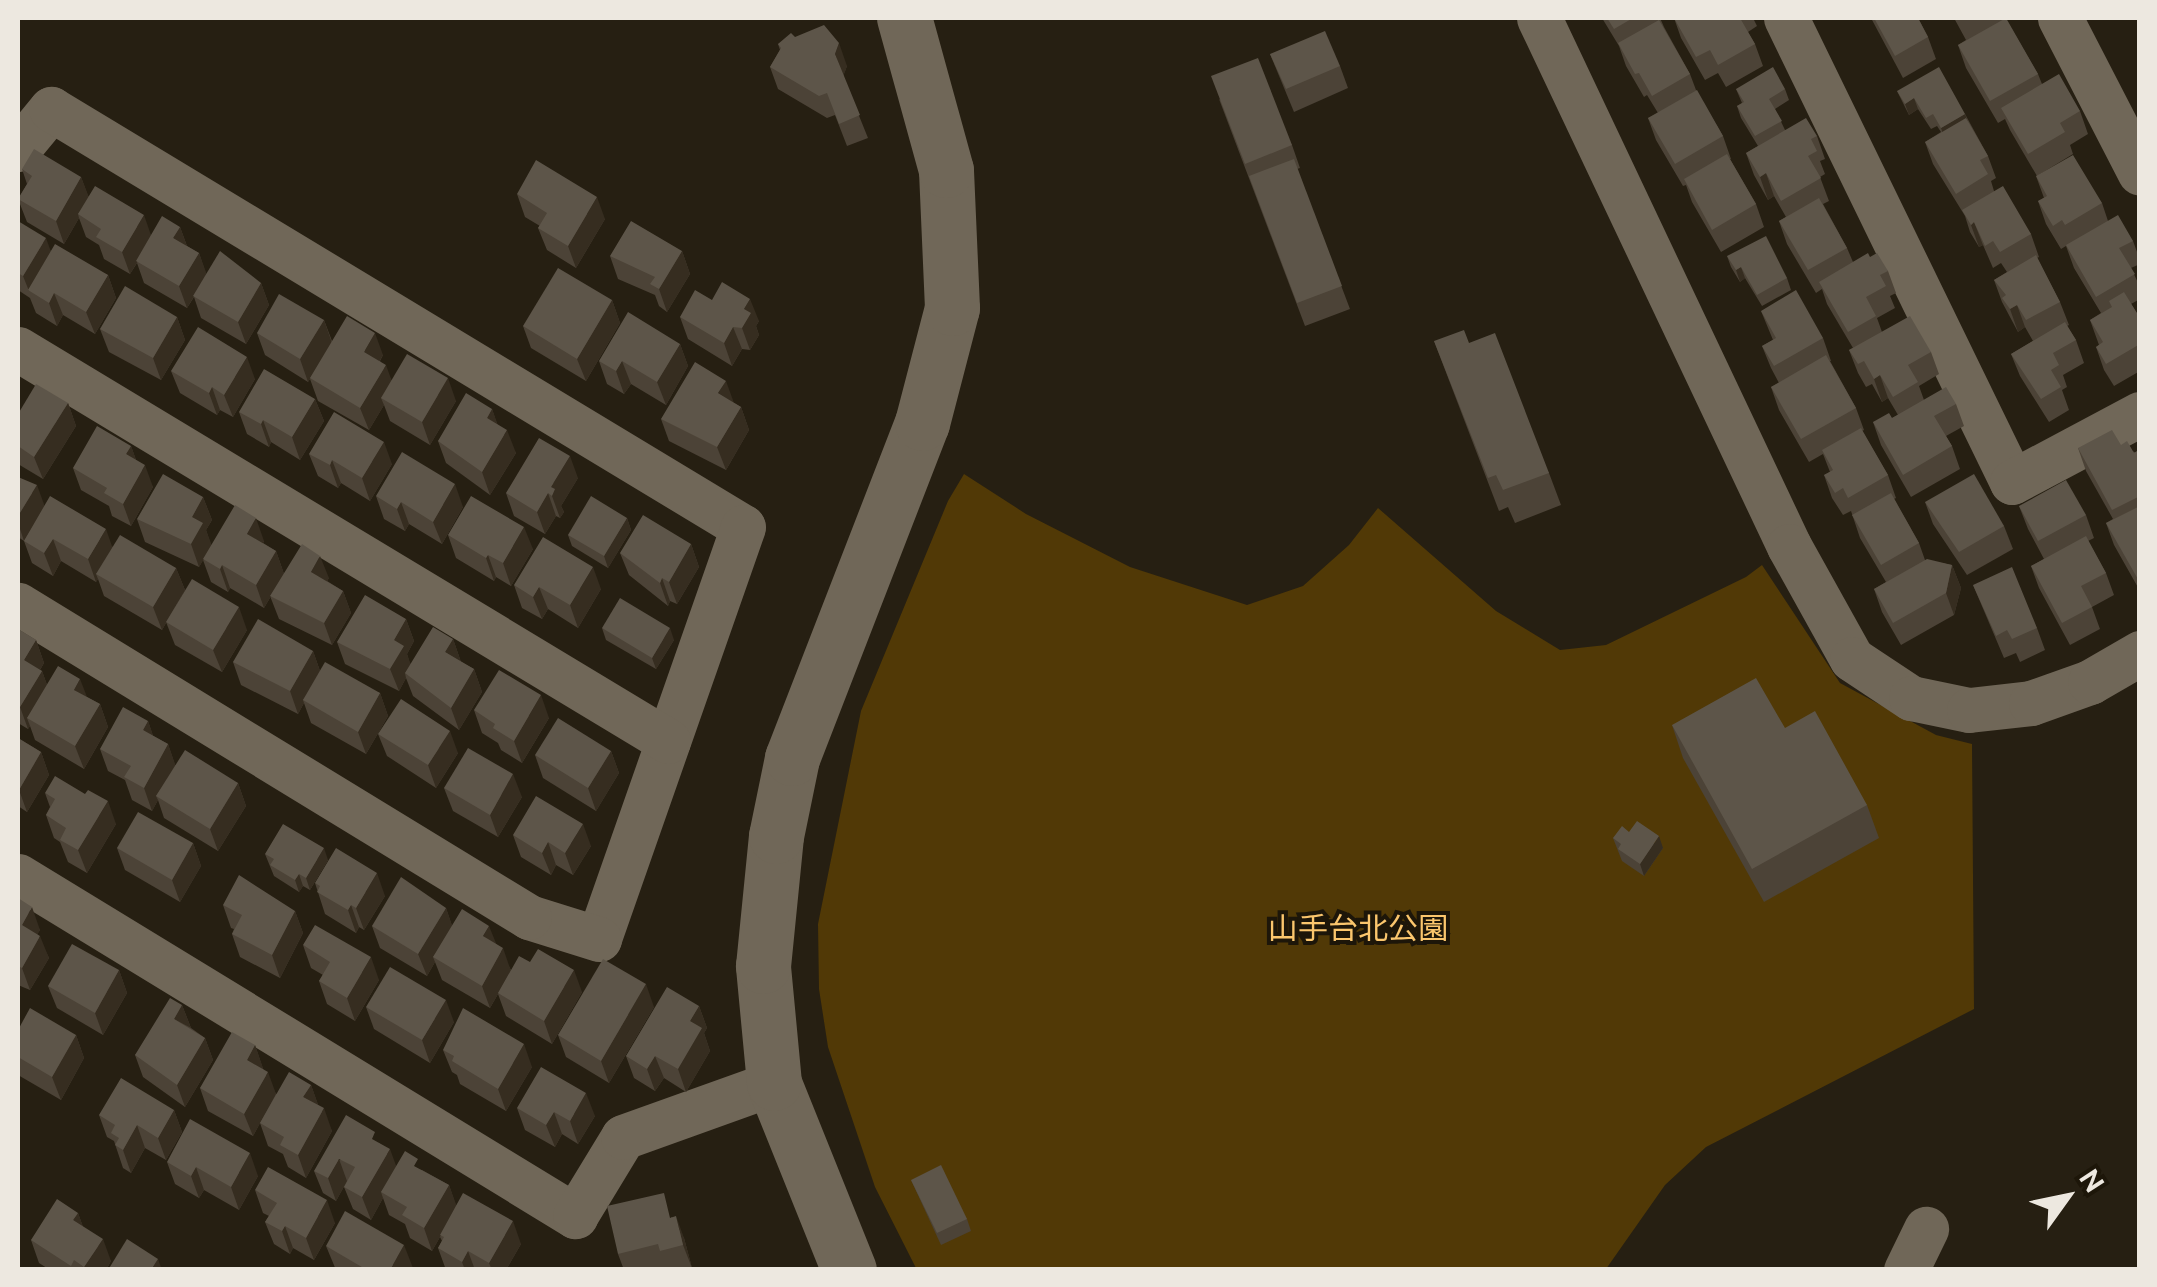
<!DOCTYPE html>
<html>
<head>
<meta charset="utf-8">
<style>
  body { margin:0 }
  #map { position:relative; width:2157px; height:1287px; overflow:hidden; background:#261f12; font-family:Ubuntu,"Noto Sans JP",sans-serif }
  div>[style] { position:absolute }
  .green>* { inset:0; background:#513906 }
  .minor>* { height:45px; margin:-22.5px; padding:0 22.5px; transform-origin:22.5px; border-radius:22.5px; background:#706758 }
  .tertiary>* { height:55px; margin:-27.5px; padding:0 27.5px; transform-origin:27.5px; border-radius:27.5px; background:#706758 }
  .wall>* { inset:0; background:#4c4337 }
  .shaded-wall>* { inset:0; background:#362d20 }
  .building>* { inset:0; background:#5d5549 }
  span { translate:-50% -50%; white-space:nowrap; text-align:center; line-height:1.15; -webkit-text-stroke:8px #1d1609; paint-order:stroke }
  .park-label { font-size:30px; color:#fbc66d }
  .frame { position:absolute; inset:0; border:20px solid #ede8e0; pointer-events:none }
  .north { position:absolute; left:2017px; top:1147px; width:100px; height:100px; -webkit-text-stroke:8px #1d1609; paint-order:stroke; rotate:57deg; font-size:28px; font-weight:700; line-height:40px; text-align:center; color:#ede8e0 }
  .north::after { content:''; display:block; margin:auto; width:35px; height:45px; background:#ede8e0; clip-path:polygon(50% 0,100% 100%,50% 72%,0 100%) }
</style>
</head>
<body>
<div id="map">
  <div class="green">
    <i style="clip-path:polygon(964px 474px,1026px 514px,1130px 567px,1247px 605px,1303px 586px,1349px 545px,1378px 508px,1496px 611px,1560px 650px,1606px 645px,1746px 577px,1762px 565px,1840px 683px,1936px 735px,1972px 744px,1974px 1009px,1706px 1147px,1665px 1185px,1606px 1269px,917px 1270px,875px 1187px,828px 1047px,819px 989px,818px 924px,861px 711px,948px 501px)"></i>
  </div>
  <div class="minor">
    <i style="left:1539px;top:18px;width:584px;rotate:64.66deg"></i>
    <i style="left:1789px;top:546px;width:129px;rotate:60.9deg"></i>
    <i style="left:1852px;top:659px;width:71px;rotate:33.5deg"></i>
    <i style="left:1911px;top:698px;width:59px;rotate:11.7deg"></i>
    <i style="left:1969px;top:710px;width:62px;rotate:-6.4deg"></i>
    <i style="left:2031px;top:703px;width:63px;rotate:-19.6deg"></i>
    <i style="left:2090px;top:682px;width:58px;rotate:-30.1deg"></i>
    <i style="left:1786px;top:18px;width:516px;rotate:64.03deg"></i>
    <i style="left:2012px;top:482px;width:145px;rotate:-28deg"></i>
    <i style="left:2060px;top:18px;width:174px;rotate:62.7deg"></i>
    <i style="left:18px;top:149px;width:52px;rotate:-50.5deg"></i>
    <i style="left:51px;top:109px;width:808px;rotate:31.13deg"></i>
    <i style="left:743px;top:527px;width:436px;rotate:109.3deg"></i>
    <i style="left:599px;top:939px;width:73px;rotate:-162.6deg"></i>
    <i style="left:529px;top:917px;width:599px;rotate:-148.59deg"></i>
    <i style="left:18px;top:349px;width:759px;rotate:31.09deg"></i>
    <i style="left:18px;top:876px;width:653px;rotate:31.4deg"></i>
    <i style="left:575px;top:1216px;width:92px;rotate:-58.7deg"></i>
    <i style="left:623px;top:1137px;width:160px;rotate:-19.7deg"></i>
    <i style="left:1906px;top:1270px;width:46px;rotate:-64deg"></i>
  </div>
  <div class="tertiary">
    <i style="left:849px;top:1270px;width:201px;rotate:-111.9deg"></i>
    <i style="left:774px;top:1083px;width:118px;rotate:-95.4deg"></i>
    <i style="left:763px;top:966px;width:131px;rotate:-84.3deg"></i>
    <i style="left:776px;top:836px;width:80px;rotate:-78.4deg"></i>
    <i style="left:792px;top:758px;width:359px;rotate:-68.8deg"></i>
    <i style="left:922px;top:423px;width:119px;rotate:-75.4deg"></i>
    <i style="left:952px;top:308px;width:138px;rotate:-92.5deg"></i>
    <i style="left:946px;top:170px;width:158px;rotate:-105.4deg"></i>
  </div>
  <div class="wall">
    <i style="clip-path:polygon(1602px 18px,1660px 18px,1664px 27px,1690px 74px,1696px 90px,1723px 136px,1731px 159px,1730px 159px,1756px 204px,1764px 227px,1721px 252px,1692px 202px,1686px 185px,1683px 186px,1656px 140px,1648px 118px,1658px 113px,1647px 95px,1644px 97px,1626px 66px,1619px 46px)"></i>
    <i style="clip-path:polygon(1674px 18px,1753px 18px,1757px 26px,1748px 32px,1755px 44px,1763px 66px,1726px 87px,1718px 73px,1705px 80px,1681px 38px)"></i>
    <i style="clip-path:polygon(1871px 18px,1918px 18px,1928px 37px,1936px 59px,1903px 78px)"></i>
    <i style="clip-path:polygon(1954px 18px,2009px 18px,2006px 19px,2038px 74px,2042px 84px,2080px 111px,2088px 134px,2070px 145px,2073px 154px,2037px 176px,2010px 130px,2005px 119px,1998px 123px,1966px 68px,1958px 45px,1966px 40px)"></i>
    <i style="clip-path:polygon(795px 37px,847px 66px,843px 76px,868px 138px,847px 146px,835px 115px,827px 118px,778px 89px,770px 67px,780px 50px,778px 44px)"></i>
    <i style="clip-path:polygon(1270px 54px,1340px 66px,1348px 88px,1294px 112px)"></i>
    <i style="clip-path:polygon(1736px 89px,1785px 89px,1789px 100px,1775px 109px,1785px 130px,1817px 136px,1825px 159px,1820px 161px,1825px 174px,1820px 177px,1829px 201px,1823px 204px,1847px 248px,1853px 262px,1870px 257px,1888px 271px,1896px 293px,1890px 296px,1895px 308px,1877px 318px,1882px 332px,1931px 352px,1939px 374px,1919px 386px,1924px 400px,1956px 404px,1964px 426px,1946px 436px,1952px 446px,1960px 469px,1911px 497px,1881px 445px,1873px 422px,1892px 418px,1898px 415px,1888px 398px,1882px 402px,1872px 384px,1866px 387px,1858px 373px,1849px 350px,1853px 348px,1827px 304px,1822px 289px,1816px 293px,1787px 244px,1779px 221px,1786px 217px,1774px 196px,1768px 200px,1754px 175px,1746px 153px,1758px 146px,1741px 118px,1737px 106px,1742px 103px)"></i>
    <i style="clip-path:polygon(1897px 91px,1965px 114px,1988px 156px,1996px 178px,1991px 181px,1994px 191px,2031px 234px,2039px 257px,2037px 258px,2060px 302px,2069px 325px,2067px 326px,2076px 340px,2084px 363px,2063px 375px,2067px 387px,2062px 390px,2069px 410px,2049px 422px,2020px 376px,2011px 354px,2033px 341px,2025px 327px,2018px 332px,2002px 302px,1994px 280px,2007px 272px,2001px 263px,1993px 268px,1983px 245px,1979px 247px,1970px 232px,1965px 216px,1933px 164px,1925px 142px,1941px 132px,1937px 126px,1931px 129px,1918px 109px,1909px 115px)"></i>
    <i style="clip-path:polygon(1219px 99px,1292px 145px,1300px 168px,1297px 169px,1350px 309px,1305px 326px)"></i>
    <i style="clip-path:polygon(22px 169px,81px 177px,88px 196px,151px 235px,180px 227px,187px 246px,199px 253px,206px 274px,261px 283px,269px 305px,246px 344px,201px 318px,194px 297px,187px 308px,144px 283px,137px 263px,130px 274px,104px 259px,99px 245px,86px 237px,79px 218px,64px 244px,27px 222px,18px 199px,27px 184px)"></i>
    <i style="clip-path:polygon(2036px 176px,2102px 203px,2108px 221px,2133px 241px,2140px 260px,2140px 264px,2131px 268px,2140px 287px,2140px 299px,2131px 304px,2140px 318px,2140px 371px,2114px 386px,2104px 370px,2096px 347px,2099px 345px,2090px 320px,2101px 313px,2074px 268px,2066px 246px,2061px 249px,2046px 224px,2038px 201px,2044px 198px)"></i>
    <i style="clip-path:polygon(517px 194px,605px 219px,576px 268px,547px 250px,538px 228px,540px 226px,525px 217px)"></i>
    <i style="clip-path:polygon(18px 221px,51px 251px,108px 275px,116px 298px,95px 334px,63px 315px,57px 326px,36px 313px,30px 298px,18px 290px)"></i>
    <i style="clip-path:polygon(682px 251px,690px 274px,667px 312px,659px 306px,655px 295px,618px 279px,610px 256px)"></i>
    <i style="clip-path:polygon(1727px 256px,1787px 278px,1791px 290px,1762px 306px,1745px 278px,1740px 282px,1731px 267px)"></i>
    <i style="clip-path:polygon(612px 300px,620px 323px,586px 381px,531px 348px,523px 326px)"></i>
    <i style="clip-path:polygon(712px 300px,759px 321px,756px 326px,759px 335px,750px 350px,742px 349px,732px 366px,688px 339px,680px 317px)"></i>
    <i style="clip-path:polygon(1761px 311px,1823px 338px,1831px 361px,1830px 361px,1856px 408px,1864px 430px,1862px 431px,1888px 475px,1896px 498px,1894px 499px,1919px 543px,1925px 560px,1952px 565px,1961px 588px,1954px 615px,1901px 645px,1882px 612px,1874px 589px,1886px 582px,1860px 538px,1851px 511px,1843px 515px,1832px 498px,1824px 475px,1830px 472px,1823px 454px,1809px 462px,1779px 410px,1771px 387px,1779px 383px,1771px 368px,1762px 346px,1773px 340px)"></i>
    <i style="clip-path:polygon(177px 317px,185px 340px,161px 380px,109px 352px,100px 329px)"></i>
    <i style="clip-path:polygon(324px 320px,332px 341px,383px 355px,380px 361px,392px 381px,456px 401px,430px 445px,390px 421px,384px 405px,369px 430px,318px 401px,310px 379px,308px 382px,265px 355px,257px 333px)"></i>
    <i style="clip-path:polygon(1434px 341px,1469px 343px,1549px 473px,1561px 505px,1515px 523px,1508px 507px,1499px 511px)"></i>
    <i style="clip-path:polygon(680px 344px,688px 366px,666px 405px,631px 384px,624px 394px,607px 384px,599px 361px)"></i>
    <i style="clip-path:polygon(171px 371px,255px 379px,233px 417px,220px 410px,217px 415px,180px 393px)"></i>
    <i style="clip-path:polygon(315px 399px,324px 421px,300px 460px,271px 442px,269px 447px,247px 434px,239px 412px)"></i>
    <i style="clip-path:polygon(68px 403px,76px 426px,43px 479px,18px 464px,18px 414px)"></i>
    <i style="clip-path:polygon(734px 403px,741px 407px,749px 430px,726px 470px,669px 441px,661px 419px)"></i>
    <i style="clip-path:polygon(492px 409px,497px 424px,516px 453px,490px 495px,446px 463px,438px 441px)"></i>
    <i style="clip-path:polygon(2121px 445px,2140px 455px,2140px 591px,2114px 545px,2106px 523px,2113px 519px,2086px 471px,2078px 448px)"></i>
    <i style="clip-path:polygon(131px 446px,136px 460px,153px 487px,131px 526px,112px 516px,109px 506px,81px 490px,73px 468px)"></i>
    <i style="clip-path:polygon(309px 454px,392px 464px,370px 501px,341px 483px,338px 488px,318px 476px)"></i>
    <i style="clip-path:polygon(18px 477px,44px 506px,113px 547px,176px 568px,185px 590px,162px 630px,104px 596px,98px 579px,96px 582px,61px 561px,53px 576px,32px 563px,24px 541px,18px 537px)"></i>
    <i style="clip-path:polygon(578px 478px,561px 506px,564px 512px,560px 518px,556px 516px,545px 534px,514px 516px,506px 493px)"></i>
    <i style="clip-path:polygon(376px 496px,463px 507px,442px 544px,409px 524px,405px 531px,384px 519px)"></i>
    <i style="clip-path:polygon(203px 497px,212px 520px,206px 530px,211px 545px,264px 541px,263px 543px,276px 551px,284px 574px,264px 608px,230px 588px,228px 592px,211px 582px,203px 560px,199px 567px,145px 542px,137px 519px)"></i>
    <i style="clip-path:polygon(1925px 502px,2004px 526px,2013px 549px,1967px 575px,1933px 524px)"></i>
    <i style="clip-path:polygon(2019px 506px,2086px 515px,2094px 538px,2088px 541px,2106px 573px,2114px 595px,2092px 607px,2100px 629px,2070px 645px,2039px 588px,2031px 566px,2044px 559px,2028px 529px)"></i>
    <i style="clip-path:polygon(627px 518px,631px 530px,608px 568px,572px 546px,568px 535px)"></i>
    <i style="clip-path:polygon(448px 535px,533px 549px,511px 586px,496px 577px,494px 581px,456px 558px)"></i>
    <i style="clip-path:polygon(691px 544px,699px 567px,677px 604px,670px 601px,668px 606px,629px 575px,620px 553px)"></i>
    <i style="clip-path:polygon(329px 578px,327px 581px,343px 591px,351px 613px,332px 645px,279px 619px,270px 596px)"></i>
    <i style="clip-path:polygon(514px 585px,601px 589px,578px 628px,548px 609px,542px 619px,522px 608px)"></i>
    <i style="clip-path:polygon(1973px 585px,2037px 628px,2045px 650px,2020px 662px,2016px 653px,2004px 658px)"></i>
    <i style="clip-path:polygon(406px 619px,414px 641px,407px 654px,410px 664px,453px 639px,461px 662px,474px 669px,482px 692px,459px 730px,413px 696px,406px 678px,399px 691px,345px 664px,337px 642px)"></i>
    <i style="clip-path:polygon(166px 622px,247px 630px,222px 672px,175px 645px)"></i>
    <i style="clip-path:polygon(602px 628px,674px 640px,656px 669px,606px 640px)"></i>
    <i style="clip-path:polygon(18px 629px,36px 640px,44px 663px,40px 670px,42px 671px,47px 685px,87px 697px,100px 704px,108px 727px,84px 769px,35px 740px,30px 726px,28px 729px,18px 723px)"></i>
    <i style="clip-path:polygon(313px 651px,320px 671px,380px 693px,388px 716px,366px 754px,311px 723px,304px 703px,298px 714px,241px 685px,233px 662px)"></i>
    <i style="clip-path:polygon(474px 710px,549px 718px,522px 763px,501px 750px,498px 743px,482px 733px)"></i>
    <i style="clip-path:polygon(148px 721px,153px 736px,168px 744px,175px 765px,238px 783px,246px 806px,218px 851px,164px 818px,158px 800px,152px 811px,132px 800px,125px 780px,108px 771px,100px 749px)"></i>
    <i style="clip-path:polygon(1672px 725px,1785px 728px,1867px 805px,1879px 838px,1764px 902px,1683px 758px)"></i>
    <i style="clip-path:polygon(378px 734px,458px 753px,436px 788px,387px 756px)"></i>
    <i style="clip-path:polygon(18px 738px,41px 752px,49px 775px,27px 812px,18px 806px)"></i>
    <i style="clip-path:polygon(611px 751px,619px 773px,596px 811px,543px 778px,535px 755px)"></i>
    <i style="clip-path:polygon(444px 788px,522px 797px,498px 837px,453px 811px)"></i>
    <i style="clip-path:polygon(45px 793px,116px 824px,87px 873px,68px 862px,60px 842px,54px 838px,46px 815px,50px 807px)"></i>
    <i style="clip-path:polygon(1629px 832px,1663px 848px,1644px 876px,1622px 861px,1613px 838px)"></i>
    <i style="clip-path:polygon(513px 835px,591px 846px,573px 875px,556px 865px,551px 875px,521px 857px)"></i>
    <i style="clip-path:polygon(193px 843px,201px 866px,180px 902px,125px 870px,117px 848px)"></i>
    <i style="clip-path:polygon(265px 854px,328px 860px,310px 890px,303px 886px,299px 892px,274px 876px)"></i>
    <i style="clip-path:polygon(315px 883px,385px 896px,364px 930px,359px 927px,356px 933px,325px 914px)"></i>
    <i style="clip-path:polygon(18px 898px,40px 930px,37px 934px,49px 958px,30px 990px,18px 985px)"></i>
    <i style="clip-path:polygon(223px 905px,295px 911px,303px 933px,280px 978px,240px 957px,232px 934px,234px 929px,231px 928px)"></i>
    <i style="clip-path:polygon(446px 908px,452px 926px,496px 944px,511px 970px,582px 992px,552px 1044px,506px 1016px,498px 994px,490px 1008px,442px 980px,435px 962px,427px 976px,380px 948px,372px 926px)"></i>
    <i style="clip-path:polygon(303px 945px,379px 980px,355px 1021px,327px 1004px,319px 981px,323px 975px,311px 968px)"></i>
    <i style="clip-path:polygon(119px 970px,127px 993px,103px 1035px,57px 1008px,48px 986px)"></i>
    <i style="clip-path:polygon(182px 1005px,191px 1028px,205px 1038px,213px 1060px,185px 1107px,143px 1077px,135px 1055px)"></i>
    <i style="clip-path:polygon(699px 1006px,707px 1028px,704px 1033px,710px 1051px,686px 1092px,664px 1078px,655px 1091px,634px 1078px,626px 1056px)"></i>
    <i style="clip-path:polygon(366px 1007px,454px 1022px,430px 1063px,374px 1029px)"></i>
    <i style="clip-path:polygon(654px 1007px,609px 1083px,566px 1057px,558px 1035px)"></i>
    <i style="clip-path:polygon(18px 1030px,76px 1035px,84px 1058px,61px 1100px,18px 1075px)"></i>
    <i style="clip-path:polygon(255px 1045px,263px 1069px,276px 1094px,311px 1085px,318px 1105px,332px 1131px,306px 1178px,288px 1167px,283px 1154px,268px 1146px,260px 1123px,253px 1136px,208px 1111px,200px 1088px)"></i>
    <i style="clip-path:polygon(443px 1050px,532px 1067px,506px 1111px,460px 1084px,457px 1075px,452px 1072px)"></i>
    <i style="clip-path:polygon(517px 1108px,595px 1116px,578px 1144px,562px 1134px,555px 1147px,525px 1130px)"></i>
    <i style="clip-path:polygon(174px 1110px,182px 1132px,166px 1160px,145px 1148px,131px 1173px,123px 1168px,114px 1141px,107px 1137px,99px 1115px)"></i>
    <i style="clip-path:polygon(379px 1143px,396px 1166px,422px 1170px,449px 1185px,456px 1206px,521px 1244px,506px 1270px,446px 1270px,438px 1248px,442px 1241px,440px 1237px,432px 1251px,410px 1238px,405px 1224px,389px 1215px,383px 1198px,371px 1220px,353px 1209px,344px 1187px,347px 1181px,336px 1201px,323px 1193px,314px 1171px)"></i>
    <i style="clip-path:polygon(167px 1162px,258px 1176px,239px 1210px,204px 1190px,199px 1198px,175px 1184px)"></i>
    <i style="clip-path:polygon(911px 1180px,967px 1219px,971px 1231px,941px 1245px)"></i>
    <i style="clip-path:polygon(255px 1190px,335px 1223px,314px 1260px,293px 1248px,290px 1254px,274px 1244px,265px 1222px,269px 1216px,263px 1213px)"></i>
    <i style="clip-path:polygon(78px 1213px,83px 1227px,111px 1261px,106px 1270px,50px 1270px,39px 1263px,31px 1240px)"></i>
    <i style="clip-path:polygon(672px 1217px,684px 1238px,692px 1268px,667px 1270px,666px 1267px,654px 1270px,624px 1270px,618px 1254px)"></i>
    <i style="clip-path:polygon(326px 1246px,412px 1270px,336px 1270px)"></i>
  </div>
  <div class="shaded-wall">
    <i style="clip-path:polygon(839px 43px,847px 66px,843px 77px,835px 54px)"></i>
    <i style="clip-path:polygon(1914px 98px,1918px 109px,1909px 115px,1905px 104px)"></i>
    <i style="clip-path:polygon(1965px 114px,1969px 125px,1945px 140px,1941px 128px)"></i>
    <i style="clip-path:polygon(1766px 173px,1774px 196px,1768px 200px,1760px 177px)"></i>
    <i style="clip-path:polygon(81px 177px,90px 200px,78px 214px,79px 218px,64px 244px,56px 221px)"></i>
    <i style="clip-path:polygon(597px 197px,605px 219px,576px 268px,568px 246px)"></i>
    <i style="clip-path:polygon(144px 215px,152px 238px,130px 274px,122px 252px)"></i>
    <i style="clip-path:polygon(1974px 222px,1983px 245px,1979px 247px,1971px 225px)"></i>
    <i style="clip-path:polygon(180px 227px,188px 249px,173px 238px)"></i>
    <i style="clip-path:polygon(46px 238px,54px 260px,29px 291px,23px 276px)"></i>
    <i style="clip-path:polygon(682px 251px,690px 274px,667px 312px,659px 289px)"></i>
    <i style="clip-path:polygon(199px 253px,207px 275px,187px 308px,179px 286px)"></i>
    <i style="clip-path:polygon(1741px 267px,1745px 278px,1740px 282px,1736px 270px)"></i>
    <i style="clip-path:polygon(108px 275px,116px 298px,95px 334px,86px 312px)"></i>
    <i style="clip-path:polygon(261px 283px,269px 305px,246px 344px,238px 322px)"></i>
    <i style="clip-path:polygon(54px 293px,63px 315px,57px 326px,49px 303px)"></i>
    <i style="clip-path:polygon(750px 299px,759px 321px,756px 326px,759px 335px,750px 350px,742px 328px,744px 309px)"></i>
    <i style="clip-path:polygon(612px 300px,620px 323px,586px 381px,577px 359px)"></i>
    <i style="clip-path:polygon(2017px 305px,2025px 327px,2018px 332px,2010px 309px)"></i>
    <i style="clip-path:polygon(177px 317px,185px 340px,161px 380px,153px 358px)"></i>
    <i style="clip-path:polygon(324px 320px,332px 343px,308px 382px,300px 359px)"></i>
    <i style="clip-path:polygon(733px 327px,742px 349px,732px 366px,724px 343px)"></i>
    <i style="clip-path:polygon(375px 333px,383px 355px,372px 374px,364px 352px)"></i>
    <i style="clip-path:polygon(680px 344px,688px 366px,666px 405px,657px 382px)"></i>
    <i style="clip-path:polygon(247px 357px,255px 379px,233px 417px,224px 395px)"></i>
    <i style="clip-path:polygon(622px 361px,631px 384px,624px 394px,616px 371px)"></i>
    <i style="clip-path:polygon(386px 365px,394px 387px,381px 398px,384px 405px,369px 430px,360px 408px)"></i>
    <i style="clip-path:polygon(1880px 375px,1888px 398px,1882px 402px,1874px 379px)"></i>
    <i style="clip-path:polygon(448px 378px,456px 401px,430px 445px,422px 422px)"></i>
    <i style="clip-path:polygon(726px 381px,734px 403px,718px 393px)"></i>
    <i style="clip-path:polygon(212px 387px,220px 410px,217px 415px,209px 393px)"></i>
    <i style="clip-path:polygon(315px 399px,324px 421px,300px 460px,292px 437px)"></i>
    <i style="clip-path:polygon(68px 403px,76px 426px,43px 479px,34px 457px)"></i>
    <i style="clip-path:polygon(741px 407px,749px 430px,726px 470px,717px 447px)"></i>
    <i style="clip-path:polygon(492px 409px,500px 431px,487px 418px)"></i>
    <i style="clip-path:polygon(263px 420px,271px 442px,269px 447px,261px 424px)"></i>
    <i style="clip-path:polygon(507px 430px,516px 453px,490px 495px,482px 472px)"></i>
    <i style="clip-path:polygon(384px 442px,392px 464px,370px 501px,362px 478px)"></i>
    <i style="clip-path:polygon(131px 446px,139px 468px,126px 454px)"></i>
    <i style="clip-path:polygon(570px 456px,578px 478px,561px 506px,564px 512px,560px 518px,552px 496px,551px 487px)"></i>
    <i style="clip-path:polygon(332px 460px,341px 483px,338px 488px,330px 465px)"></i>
    <i style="clip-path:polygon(145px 465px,153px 487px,131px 526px,123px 504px)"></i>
    <i style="clip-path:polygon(455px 484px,463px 507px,442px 544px,433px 522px)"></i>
    <i style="clip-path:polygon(37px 485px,45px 507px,24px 541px,18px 523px,18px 516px)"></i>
    <i style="clip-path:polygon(548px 493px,556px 516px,545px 534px,537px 512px)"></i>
    <i style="clip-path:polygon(203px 497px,212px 520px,206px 530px,212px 546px,199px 567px,191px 544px,192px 517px)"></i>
    <i style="clip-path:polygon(401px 502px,409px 524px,405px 531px,397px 509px)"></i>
    <i style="clip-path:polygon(256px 518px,264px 541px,255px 557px,247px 534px)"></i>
    <i style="clip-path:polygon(627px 518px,631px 530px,608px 568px,604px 556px)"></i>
    <i style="clip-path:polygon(524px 527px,533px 549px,511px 586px,503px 563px)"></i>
    <i style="clip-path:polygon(106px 529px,114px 552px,96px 574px,98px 579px,96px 582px,88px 559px)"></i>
    <i style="clip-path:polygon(53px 539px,61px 561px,53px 576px,44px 553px)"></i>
    <i style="clip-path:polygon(691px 544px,699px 567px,677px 604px,669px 582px)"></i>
    <i style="clip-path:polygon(276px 551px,284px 574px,264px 608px,256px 585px)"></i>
    <i style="clip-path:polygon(488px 555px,496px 577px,494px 581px,486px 558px)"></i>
    <i style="clip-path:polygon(320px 556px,329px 578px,319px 594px,311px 572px)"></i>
    <i style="clip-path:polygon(222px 565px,230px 588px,228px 592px,220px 569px)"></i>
    <i style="clip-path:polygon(1952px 565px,1961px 588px,1954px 615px,1946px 593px)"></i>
    <i style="clip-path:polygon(593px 567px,601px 589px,578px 628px,570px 605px)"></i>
    <i style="clip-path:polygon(176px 568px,185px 590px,162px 630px,153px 607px)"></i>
    <i style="clip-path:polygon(662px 578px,670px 601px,668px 606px,660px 583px)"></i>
    <i style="clip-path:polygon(539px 587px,548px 609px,542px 619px,533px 597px)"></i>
    <i style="clip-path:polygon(343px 591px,351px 613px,332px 645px,324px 623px)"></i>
    <i style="clip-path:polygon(239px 607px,247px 630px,222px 672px,213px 650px)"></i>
    <i style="clip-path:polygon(406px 619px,414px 641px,407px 654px,412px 668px,405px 673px,406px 678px,399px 691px,390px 669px,394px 640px)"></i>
    <i style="clip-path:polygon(670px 628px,674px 640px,656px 669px,652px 658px)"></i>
    <i style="clip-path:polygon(453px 639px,461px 662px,445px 652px)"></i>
    <i style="clip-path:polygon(36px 640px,44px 663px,32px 683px,24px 660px)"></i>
    <i style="clip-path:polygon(313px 651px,321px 674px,303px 700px,304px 703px,298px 714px,290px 691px)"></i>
    <i style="clip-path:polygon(474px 669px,482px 692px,459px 730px,451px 708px)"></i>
    <i style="clip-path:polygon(42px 671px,50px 693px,27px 718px,30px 726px,28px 729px,20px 707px)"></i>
    <i style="clip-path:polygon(80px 679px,89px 702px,74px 690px)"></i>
    <i style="clip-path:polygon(380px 693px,388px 716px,366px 754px,358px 732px)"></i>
    <i style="clip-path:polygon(541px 695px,549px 718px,522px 763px,514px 741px)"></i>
    <i style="clip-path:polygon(100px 704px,108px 727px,84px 769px,75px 746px)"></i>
    <i style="clip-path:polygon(148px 721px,156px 744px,143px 730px)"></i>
    <i style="clip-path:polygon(450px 731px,458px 753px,436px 788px,428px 765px)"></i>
    <i style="clip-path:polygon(168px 744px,176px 767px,156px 796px,158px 800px,152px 811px,144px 788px)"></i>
    <i style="clip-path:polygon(611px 751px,619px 773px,596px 811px,588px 788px)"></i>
    <i style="clip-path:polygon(41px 752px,49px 775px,27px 812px,19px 790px)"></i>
    <i style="clip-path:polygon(513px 774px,522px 797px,498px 837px,490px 815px)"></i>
    <i style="clip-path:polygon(238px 783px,246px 806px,218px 851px,210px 829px)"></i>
    <i style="clip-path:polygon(108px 801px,116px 824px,87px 873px,78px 850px)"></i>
    <i style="clip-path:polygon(583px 824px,591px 846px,573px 875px,565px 853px)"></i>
    <i style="clip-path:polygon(1659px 836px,1663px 848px,1644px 876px,1640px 864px)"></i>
    <i style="clip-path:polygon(548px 842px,556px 865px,551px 875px,542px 853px)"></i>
    <i style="clip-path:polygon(193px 843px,201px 866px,180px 902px,172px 880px)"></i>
    <i style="clip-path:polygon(324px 848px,328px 860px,310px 890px,306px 878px)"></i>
    <i style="clip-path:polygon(377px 873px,385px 896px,364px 930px,356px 908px)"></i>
    <i style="clip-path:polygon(299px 874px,303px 886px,299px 892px,295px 880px)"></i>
    <i style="clip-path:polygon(351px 905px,359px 927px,356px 933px,348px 910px)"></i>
    <i style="clip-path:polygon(32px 907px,40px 930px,30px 947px,22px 925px)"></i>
    <i style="clip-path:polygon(446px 908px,454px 931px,433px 957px,435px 962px,427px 976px,418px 954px)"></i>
    <i style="clip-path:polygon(295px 911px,303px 933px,280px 978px,272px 955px)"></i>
    <i style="clip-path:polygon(489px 926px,498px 948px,483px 936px)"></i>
    <i style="clip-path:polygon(40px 936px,49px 958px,30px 990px,22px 968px)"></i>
    <i style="clip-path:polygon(503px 948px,511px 971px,490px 1008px,482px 986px)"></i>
    <i style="clip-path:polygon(371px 957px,379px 980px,355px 1021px,347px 998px)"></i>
    <i style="clip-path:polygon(119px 970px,127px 993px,103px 1035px,95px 1013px)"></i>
    <i style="clip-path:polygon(574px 970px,582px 992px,552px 1044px,544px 1021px)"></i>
    <i style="clip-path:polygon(646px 984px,654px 1007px,609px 1083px,601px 1061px)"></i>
    <i style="clip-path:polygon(446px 1000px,454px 1022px,430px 1063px,422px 1040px)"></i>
    <i style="clip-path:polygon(182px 1005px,191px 1028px,174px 1019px)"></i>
    <i style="clip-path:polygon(699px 1006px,707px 1028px,704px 1033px,710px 1051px,686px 1092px,678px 1069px,690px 1021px)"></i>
    <i style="clip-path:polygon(76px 1035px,84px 1058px,61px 1100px,52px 1077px)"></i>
    <i style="clip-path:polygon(205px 1038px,213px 1060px,185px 1107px,177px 1085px)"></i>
    <i style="clip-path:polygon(524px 1044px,532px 1067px,506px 1111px,498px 1089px)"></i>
    <i style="clip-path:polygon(255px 1045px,263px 1068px,255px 1082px,247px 1060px)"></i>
    <i style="clip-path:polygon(655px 1056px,664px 1078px,655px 1091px,647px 1069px)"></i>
    <i style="clip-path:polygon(268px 1072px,276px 1094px,253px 1136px,244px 1114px)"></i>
    <i style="clip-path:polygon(311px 1085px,319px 1107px,303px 1097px)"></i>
    <i style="clip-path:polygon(586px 1093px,595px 1116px,578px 1144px,570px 1121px)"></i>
    <i style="clip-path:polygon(324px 1108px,332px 1131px,306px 1178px,298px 1155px)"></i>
    <i style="clip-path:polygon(174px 1110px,182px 1132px,166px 1160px,158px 1138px)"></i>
    <i style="clip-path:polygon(554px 1112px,562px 1134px,555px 1147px,546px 1125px)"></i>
    <i style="clip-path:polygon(137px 1125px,145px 1148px,131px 1173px,123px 1150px)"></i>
    <i style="clip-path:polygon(390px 1149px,398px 1171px,381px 1192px,383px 1198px,371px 1220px,362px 1197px)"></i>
    <i style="clip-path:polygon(250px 1153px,258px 1176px,239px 1210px,231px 1187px)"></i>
    <i style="clip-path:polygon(339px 1159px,347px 1181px,336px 1201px,328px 1178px)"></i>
    <i style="clip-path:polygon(196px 1167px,204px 1190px,199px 1198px,191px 1176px)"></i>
    <i style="clip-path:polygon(449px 1185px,457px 1207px,432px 1251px,424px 1228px)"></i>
    <i style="clip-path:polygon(327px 1200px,335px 1223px,314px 1260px,306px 1238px)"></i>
    <i style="clip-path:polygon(78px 1213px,86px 1235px,73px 1220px)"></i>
    <i style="clip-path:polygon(676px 1216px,684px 1238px,692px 1268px,683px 1245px)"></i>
    <i style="clip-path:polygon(513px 1221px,521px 1244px,506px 1270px,492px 1270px,489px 1263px)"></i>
    <i style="clip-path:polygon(285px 1226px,293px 1248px,290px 1254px,282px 1231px)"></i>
    <i style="clip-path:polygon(103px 1239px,111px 1261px,106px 1270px,86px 1270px,84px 1267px)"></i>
    <i style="clip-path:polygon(404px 1245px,413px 1268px,412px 1270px,390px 1270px)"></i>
    <i style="clip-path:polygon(468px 1251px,475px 1270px,465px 1270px,462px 1262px)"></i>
    <i style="clip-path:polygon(158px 1259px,162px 1270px,151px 1270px)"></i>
  </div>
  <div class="building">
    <i style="clip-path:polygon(1607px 18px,1633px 18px,1614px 29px)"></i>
    <i style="clip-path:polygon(1674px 18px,1740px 18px,1755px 44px,1718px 65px,1710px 50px,1696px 57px)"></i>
    <i style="clip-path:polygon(1874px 18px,1918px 18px,1928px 37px,1895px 56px)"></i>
    <i style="clip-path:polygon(2006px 18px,2038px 74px,1990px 101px,1958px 45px)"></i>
    <i style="clip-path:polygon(1659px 20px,1690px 74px,1652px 96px,1639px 73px,1635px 74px,1618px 43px)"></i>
    <i style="clip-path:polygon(824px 25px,839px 43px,835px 54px,860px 115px,839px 124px,827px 93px,819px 96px,770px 67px,781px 48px,778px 44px,791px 33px,795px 37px)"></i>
    <i style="clip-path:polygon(1325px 31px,1340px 66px,1286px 89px,1270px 54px)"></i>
    <i style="clip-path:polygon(1258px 58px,1292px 145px,1245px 164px,1211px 76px)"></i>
    <i style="clip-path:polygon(1773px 67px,1785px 89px,1769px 99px,1782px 121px,1755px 136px,1737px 106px,1744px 102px,1736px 89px)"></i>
    <i style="clip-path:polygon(1939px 67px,1965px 114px,1941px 128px,1933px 114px,1926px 118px,1914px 98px,1905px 104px,1897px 91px)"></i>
    <i style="clip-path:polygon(2059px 74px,2080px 111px,2060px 123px,2065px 132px,2028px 154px,2001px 108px)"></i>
    <i style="clip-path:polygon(1697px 90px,1723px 136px,1675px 164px,1648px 118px)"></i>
    <i style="clip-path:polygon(1806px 118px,1817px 136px,1811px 139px,1817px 151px,1808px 156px,1821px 178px,1781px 201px,1766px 173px,1760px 177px,1746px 153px)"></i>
    <i style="clip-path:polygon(1966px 118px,1988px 156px,1980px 160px,1988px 174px,1956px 194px,1925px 142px)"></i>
    <i style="clip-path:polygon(34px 149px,81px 177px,56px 221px,18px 199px,32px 176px,22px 169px)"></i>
    <i style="clip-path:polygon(1727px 154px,1756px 204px,1712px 230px,1684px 179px)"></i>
    <i style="clip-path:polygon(2073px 155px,2102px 203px,2065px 225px,2062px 220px,2053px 226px,2038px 201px,2047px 196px,2036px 176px)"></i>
    <i style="clip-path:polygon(1294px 159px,1342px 286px,1297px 303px,1249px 176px)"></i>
    <i style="clip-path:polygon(536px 160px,597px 197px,568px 246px,538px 228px,547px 213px,517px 194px)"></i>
    <i style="clip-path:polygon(95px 186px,144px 215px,122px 252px,96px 237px,101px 229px,78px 214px)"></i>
    <i style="clip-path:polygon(2003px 186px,2031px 234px,2000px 252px,1993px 241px,1985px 246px,1974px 222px,1971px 225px,1962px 210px)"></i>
    <i style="clip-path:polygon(1819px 198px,1847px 248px,1808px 270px,1779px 221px)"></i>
    <i style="clip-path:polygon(2118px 215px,2133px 241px,2119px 248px,2135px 274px,2096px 297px,2066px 245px)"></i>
    <i style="clip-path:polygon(162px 216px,180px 227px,173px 238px,199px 253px,179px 286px,136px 261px)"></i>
    <i style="clip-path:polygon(18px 221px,46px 238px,23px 276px,18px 273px)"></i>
    <i style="clip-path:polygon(631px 221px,682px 251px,659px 289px,650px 284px,655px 277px,610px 256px)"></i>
    <i style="clip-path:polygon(1766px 236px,1787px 278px,1757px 295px,1741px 267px,1736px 270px,1727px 256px)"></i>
    <i style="clip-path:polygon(55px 244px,108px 275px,86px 312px,54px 293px,49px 303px,28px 290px)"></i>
    <i style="clip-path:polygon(220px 251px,261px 283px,238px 322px,193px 296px)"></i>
    <i style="clip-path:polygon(1868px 253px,1870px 257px,1877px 253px,1888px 271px,1880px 275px,1886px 286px,1866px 297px,1876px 316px,1848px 332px,1819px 282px)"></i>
    <i style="clip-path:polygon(2036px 255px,2060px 302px,2026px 320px,2017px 305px,2010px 309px,2002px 298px,2006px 295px,1994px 280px)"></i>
    <i style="clip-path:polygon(558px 268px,612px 300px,577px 359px,523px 326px)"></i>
    <i style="clip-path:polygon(722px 282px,750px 299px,744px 309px,751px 313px,742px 328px,733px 327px,724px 343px,680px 317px,695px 290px,712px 300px)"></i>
    <i style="clip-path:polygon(125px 286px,177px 317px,153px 358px,100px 329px)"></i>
    <i style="clip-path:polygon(1796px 290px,1823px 338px,1774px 366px,1762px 346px,1776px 338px,1761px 311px)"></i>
    <i style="clip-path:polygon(2124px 292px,2140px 318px,2140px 344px,2106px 364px,2096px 347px,2103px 342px,2090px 320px,2112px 307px,2109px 301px)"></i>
    <i style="clip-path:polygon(279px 294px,324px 320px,300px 359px,257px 333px)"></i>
    <i style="clip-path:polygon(628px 312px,680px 344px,657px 382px,622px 361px,616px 371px,599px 361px)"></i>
    <i style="clip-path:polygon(347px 316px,375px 333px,364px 352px,386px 365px,360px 408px,310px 378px)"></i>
    <i style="clip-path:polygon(1910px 316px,1931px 352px,1908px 365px,1918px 382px,1893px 397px,1880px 375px,1874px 379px,1864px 361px,1858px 364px,1849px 350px)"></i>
    <i style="clip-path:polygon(2065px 322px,2076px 340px,2053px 353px,2059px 365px,2051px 370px,2061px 387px,2041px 399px,2011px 354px)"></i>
    <i style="clip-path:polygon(198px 327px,247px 357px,224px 395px,212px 387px,209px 393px,171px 371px)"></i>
    <i style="clip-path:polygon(1464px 330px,1469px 343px,1495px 333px,1549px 473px,1503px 490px,1496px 475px,1488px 478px,1434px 341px)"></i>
    <i style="clip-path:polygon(407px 354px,448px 378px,422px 422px,381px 398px)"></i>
    <i style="clip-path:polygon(1826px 355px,1856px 408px,1801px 439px,1771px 387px)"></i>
    <i style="clip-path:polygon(695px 362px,726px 381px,718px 393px,741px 407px,717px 447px,661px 419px)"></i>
    <i style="clip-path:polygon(264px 369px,315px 399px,292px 437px,263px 420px,261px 424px,239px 412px)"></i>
    <i style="clip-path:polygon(36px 384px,68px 403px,34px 457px,18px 446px,18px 414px)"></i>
    <i style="clip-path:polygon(1946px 387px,1956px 404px,1934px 416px,1952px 446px,1903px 475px,1873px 422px,1889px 413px,1892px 418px)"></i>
    <i style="clip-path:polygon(466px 393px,492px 409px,487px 418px,507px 430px,482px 472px,438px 441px)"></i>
    <i style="clip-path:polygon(334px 412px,384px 442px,362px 478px,332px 460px,330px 465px,309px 454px)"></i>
    <i style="clip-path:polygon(97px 426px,131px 446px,126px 454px,145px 465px,123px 504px,104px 493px,107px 488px,73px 468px)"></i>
    <i style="clip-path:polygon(1861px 428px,1888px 475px,1848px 498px,1843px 488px,1835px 493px,1824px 475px,1833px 470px,1822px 450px)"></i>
    <i style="clip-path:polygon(2112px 430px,2121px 445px,2127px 441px,2134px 453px,2137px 451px,2140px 455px,2140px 496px,2112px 510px,2078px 448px)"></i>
    <i style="clip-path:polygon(539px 438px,570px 456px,551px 487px,555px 489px,552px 496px,548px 493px,537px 512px,506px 493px)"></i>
    <i style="clip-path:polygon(402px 452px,455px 484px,433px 522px,401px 502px,397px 509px,376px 496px)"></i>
    <i style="clip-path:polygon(163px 474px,203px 497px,192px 517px,203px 523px,191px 544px,137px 519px)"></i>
    <i style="clip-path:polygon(1974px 474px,2004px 526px,1959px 552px,1925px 502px)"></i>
    <i style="clip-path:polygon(18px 477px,37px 485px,18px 516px)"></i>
    <i style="clip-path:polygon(2066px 480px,2086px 515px,2038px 541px,2019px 506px)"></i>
    <i style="clip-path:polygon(1891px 493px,1919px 543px,1881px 565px,1852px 515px)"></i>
    <i style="clip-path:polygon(50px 496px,106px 529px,88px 559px,53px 539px,44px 553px,24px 541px)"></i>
    <i style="clip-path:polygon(471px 496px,524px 527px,503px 563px,488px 555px,486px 558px,448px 535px)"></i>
    <i style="clip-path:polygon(591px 496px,627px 518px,604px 556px,568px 535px)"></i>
    <i style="clip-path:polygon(235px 505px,256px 518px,247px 534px,276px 551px,256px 585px,222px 565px,220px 569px,203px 559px)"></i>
    <i style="clip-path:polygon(2140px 506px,2140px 581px,2139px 581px,2106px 523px)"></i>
    <i style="clip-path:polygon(643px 515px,691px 544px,669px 582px,662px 578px,660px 583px,620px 553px)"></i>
    <i style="clip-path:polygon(120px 535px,176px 568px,153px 607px,96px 574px)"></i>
    <i style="clip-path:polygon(2086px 536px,2106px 573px,2081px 586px,2092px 607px,2062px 623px,2031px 566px)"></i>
    <i style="clip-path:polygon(543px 537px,593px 567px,570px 605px,539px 587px,533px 597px,514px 585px)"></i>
    <i style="clip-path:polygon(302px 544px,320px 556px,311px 572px,343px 591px,324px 623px,270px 596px)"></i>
    <i style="clip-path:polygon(1927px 559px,1952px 565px,1946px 593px,1893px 623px,1874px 589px)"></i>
    <i style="clip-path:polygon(2012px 567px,2037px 628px,2012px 639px,2007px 630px,1996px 636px,1973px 585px)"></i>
    <i style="clip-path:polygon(192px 579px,239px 607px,213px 650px,166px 622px)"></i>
    <i style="clip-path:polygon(365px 595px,406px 619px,394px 640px,404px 646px,390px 669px,337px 642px)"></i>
    <i style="clip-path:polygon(620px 598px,670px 628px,652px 658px,602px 628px)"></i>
    <i style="clip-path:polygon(258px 619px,313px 651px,290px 691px,233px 662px)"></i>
    <i style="clip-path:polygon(433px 627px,453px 639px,445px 652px,474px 669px,451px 708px,405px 673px)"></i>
    <i style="clip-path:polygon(18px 629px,36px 640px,24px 660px,42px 671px,20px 707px,18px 705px)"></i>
    <i style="clip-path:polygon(325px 662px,380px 693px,358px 732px,303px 700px)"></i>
    <i style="clip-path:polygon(58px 666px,80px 679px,74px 690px,100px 704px,75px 746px,27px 718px)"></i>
    <i style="clip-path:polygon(499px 670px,541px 695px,514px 741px,493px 728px,495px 724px,474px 710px)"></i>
    <i style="clip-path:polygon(1756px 678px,1785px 728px,1815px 711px,1867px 805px,1752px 869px,1672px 725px)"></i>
    <i style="clip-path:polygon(401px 699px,450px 731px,428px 765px,378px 734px)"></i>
    <i style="clip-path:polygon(123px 707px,148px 721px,143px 730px,168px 744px,144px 788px,124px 777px,131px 766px,100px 749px)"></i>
    <i style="clip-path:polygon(558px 718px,611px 751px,588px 788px,535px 755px)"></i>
    <i style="clip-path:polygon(18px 738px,41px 752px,19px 790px,18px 789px)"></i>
    <i style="clip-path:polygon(468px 748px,513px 774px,490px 815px,444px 788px)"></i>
    <i style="clip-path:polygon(185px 750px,238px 783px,210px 829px,156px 796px)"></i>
    <i style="clip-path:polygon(55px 776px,85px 794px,88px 790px,108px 801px,78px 850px,60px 840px,66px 828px,46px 815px,55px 799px,45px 793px)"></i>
    <i style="clip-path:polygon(536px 796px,583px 824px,565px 853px,548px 842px,542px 853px,513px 835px)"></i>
    <i style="clip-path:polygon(138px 812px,193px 843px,172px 880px,117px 848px)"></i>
    <i style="clip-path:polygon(1637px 821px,1659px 836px,1640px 864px,1618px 849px,1621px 844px,1613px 838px,1622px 826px,1629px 832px)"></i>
    <i style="clip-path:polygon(283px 824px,324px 848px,306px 878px,299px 874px,295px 880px,270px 865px,274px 859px,265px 854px)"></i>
    <i style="clip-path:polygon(336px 848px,377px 873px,356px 908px,351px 905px,348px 910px,317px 892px,320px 886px,315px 883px)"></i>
    <i style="clip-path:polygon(239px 875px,295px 911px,272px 955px,232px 934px,242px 915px,223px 905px)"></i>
    <i style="clip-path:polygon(401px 877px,446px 908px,418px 954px,372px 926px)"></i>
    <i style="clip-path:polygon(18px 898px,32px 907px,22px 925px,40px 936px,22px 968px,18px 966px)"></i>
    <i style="clip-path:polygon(462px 909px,489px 926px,483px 936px,503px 948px,482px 986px,433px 957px)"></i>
    <i style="clip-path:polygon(315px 925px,371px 957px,347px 998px,319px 981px,330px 962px,303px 945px)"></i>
    <i style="clip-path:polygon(72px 944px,119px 970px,95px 1013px,48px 986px)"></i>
    <i style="clip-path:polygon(538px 949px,574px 970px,544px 1021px,498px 993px,519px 956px,530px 962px)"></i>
    <i style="clip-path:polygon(603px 959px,646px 984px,601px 1061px,558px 1035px)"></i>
    <i style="clip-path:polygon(390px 967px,446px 1000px,422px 1040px,366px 1007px)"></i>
    <i style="clip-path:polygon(667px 987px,699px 1006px,690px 1021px,702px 1028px,678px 1069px,655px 1056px,647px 1069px,626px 1056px)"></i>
    <i style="clip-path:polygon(170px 998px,182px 1005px,174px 1019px,205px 1038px,177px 1085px,135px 1055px)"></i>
    <i style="clip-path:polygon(30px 1008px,76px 1035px,52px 1077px,18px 1057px,18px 1030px)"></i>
    <i style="clip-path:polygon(463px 1008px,524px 1044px,498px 1089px,452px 1061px,454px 1056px,443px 1050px)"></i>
    <i style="clip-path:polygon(232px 1032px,255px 1045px,247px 1060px,268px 1072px,244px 1114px,200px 1088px)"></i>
    <i style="clip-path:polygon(541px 1067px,586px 1093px,570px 1121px,554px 1112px,546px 1125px,517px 1108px)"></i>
    <i style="clip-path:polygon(289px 1072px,311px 1085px,303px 1097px,324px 1108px,298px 1155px,280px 1145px,284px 1137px,260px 1123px)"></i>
    <i style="clip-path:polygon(121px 1078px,174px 1110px,158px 1138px,137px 1125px,123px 1150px,115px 1145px,119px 1138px,111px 1133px,115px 1125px,99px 1115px)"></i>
    <i style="clip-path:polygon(346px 1115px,375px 1132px,372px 1139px,390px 1149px,362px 1197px,344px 1187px,355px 1167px,339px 1159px,328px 1178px,314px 1171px)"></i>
    <i style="clip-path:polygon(190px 1119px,250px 1153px,231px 1187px,196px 1167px,191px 1176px,167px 1162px)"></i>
    <i style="clip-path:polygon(405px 1151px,418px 1159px,414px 1166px,449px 1185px,424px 1228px,402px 1215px,407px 1207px,381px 1192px)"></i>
    <i style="clip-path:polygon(941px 1165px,967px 1219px,937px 1233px,911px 1180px)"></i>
    <i style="clip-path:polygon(268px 1167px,327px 1200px,306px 1238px,285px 1226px,282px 1231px,265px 1222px,277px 1203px,255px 1190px)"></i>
    <i style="clip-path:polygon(463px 1193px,513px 1221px,489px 1263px,468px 1251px,462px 1262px,438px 1248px,444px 1237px,440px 1235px)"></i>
    <i style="clip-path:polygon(664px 1193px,670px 1218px,676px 1216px,683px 1245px,660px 1251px,658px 1244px,618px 1254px,607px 1206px)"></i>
    <i style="clip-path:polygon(57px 1199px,78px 1213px,73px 1220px,103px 1239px,84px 1267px,74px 1260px,71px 1266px,31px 1240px)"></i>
    <i style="clip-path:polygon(345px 1211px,404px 1245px,390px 1270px,367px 1270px,326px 1246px)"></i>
    <i style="clip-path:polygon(127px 1239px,158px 1259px,151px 1270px,108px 1270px)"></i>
  </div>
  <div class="park-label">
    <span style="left:1358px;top:928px">山手台北公園</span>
  </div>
  <div class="frame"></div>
  <div class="north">N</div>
</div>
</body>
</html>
